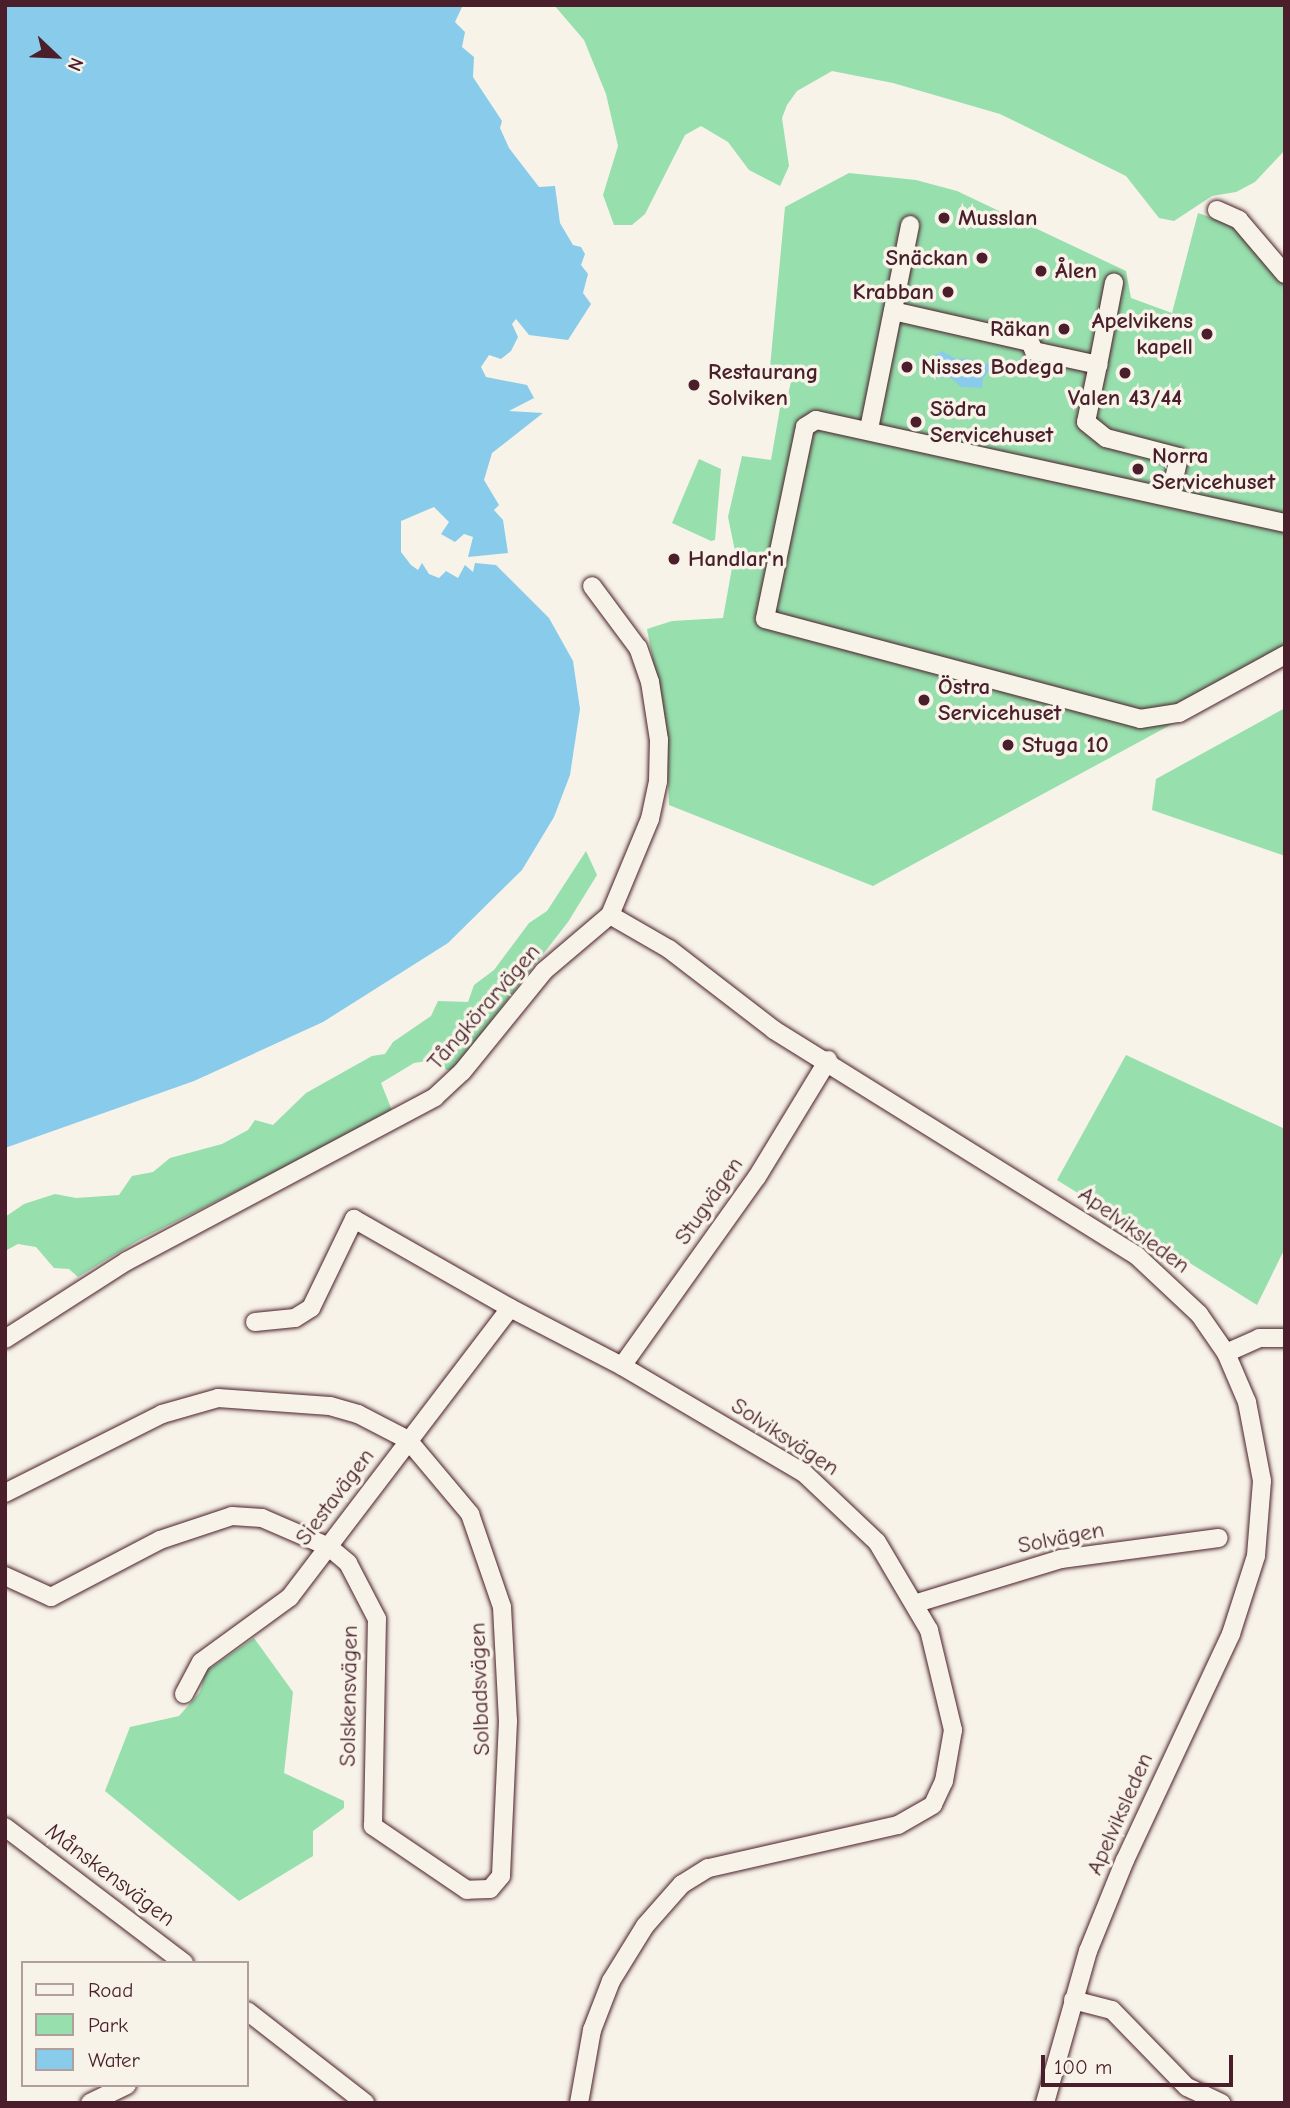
<!DOCTYPE html>
<html>
<head>
<meta charset="utf-8">
<style>
  body { margin:0 }
  #map { position:relative; width:1290px; height:2108px; overflow:hidden; background:#f7f3e8; font-family:"Comic Neue",sans-serif }
  div>[style] { position:absolute }
  .green>* { inset:0; background:#97dfad }
  .water>* { inset:0; background:#89cbea }
  .roads { filter:drop-shadow(0 0 2px #4a1f2b) drop-shadow(0 0 2px #4a1f2b) }
  .minor>* { height:18px; margin:-9px; padding:0 9px; transform-origin:9px; border-radius:9px; background:#f7f3e8 }
  .dots>* { width:19px; height:19px; translate:-50% -50%; box-sizing:border-box; border:4px solid #f7f3e8; border-radius:50% }
  span { translate:-50% -50%; white-space:nowrap; text-align:center; line-height:1.15; -webkit-text-stroke:7px #f7f3e8; paint-order:stroke }
  .poi-label { font-size:23px; color:#4a1f2b; font-weight:700 }
  .left { translate:0 -50%; text-align:left }
  .right { translate:-100% -50%; text-align:right }
  .street-label { font-size:23px; color:#4a1f2b }
  .frame { position:absolute; inset:0; border:7px solid #4a1f2b; pointer-events:none }
  .legend { position:absolute; left:21px; top:1961px; width:228px; height:126px; box-sizing:border-box; background:#f7f3e8; border:2px solid #b29e9c; margin:0; padding:9px 12px; list-style:none; font-size:21px; color:#4a1f2b }
  .legend li { display:flex; align-items:center; gap:14px; height:35px }
  .legend b { width:35px; border:2px solid #b29e9c }
  .north { position:absolute; left:21px; top:21px; width:70px; height:70px; -webkit-text-stroke:5px #f7f3e8; paint-order:stroke; rotate:113deg; font-size:19px; font-weight:700; line-height:28px; text-align:center; color:#4a1f2b }
  .north::after { content:''; display:block; margin:auto; width:24px; height:32px; background:#4a1f2b; clip-path:polygon(50% 0,100% 100%,50% 72%,0 100%) }
  .scale { position:absolute; left:1041px; top:2055px; width:192px; height:32px; box-sizing:border-box; border:4px solid #4a1f2b; border-top:0; padding-left:9px; font-size:21px; line-height:24px; white-space:nowrap; color:#4a1f2b; -webkit-text-stroke:5px #f7f3e8; paint-order:stroke }
</style>
</head>
<body>
<div id="map">
  <div class="green">
    <i style="clip-path:polygon(554px 5px,1285px 5px,1285px 150px,1255px 182px,1236px 192px,1212px 196px,1174px 221px,1159px 218px,1126px 176px,1000px 114px,893px 83px,832px 71px,797px 91px,787px 105px,782px 118px,789px 166px,780px 186px,749px 170px,728px 142px,701px 126px,685px 135px,645px 214px,632px 225px,614px 225px,603px 195px,618px 146px,606px 94px,584px 40px)"></i>
    <i style="clip-path:polygon(849px 173px,916px 180px,957px 191px,1126px 271px,1131px 298px,1172px 313px,1198px 213px,1237px 226px,1285px 282px,1285px 663px,873px 886px,669px 805px,666px 730px,647px 629px,672px 621px,723px 618px,735px 551px,728px 517px,742px 456px,771px 460px,781px 402px,786px 403px,791px 382px,769px 378px,785px 207px)"></i>
    <i style="clip-path:polygon(699px 459px,721px 469px,715px 540px,711px 541px,672px 523px)"></i>
    <i style="clip-path:polygon(1285px 708px,1285px 856px,1152px 810px,1156px 779px)"></i>
    <i style="clip-path:polygon(586px 851px,597px 875px,568px 922px,453px 1070px,446px 1070px,440px 1059px,414px 1063px,381px 1083px,393px 1113px,139px 1240px,78px 1277px,69px 1269px,54px 1268px,36px 1247px,18px 1244px,5px 1251px,5px 1217px,24px 1204px,55px 1194px,76px 1198px,119px 1195px,132px 1176px,153px 1172px,170px 1158px,222px 1144px,248px 1130px,255px 1120px,273px 1125px,306px 1093px,372px 1056px,385px 1054px,393px 1042px,431px 1016px,438px 1001px,468px 1002px,474px 985px,494px 970px,529px 923px,547px 911px)"></i>
    <i style="clip-path:polygon(1126px 1055px,1285px 1129px,1285px 1248px,1257px 1305px,1057px 1180px)"></i>
    <i style="clip-path:polygon(254px 1638px,293px 1692px,284px 1773px,344px 1801px,344px 1808px,313px 1831px,313px 1856px,239px 1901px,105px 1791px,130px 1727px,179px 1716px,200px 1692px,205px 1672px)"></i>
  </div>
  <div class="water">
    <i style="clip-path:polygon(5px 5px,463px 5px,455px 22px,465px 32px,462px 47px,474px 57px,473px 77px,502px 121px,500px 128px,509px 148px,539px 187px,555px 186px,560px 223px,573px 245px,581px 247px,585px 254px,581px 265px,588px 274px,583px 293px,591px 304px,568px 340px,529px 335px,516px 319px,512px 324px,518px 337px,511px 351px,501px 359px,489px 355px,481px 367px,486px 377px,527px 385px,534px 398px,509px 411px,543px 413px,492px 453px,484px 480px,499px 505px,494px 510px,503px 520px,508px 553px,468px 557px,473px 537px,464px 534px,455px 542px,441px 534px,449px 522px,434px 507px,401px 521px,401px 552px,411px 565px,418px 570px,422px 563px,429px 574px,439px 578px,446px 571px,458px 578px,465px 565px,473px 572px,475px 563px,496px 565px,549px 618px,573px 661px,580px 709px,570px 775px,554px 817px,522px 870px,448px 943px,323px 1022px,194px 1081px,5px 1148px)"></i>
    <i style="clip-path:polygon(942px 351px,956px 359px,969px 358px,974px 365px,988px 363px,990px 370px,983px 378px,982px 388px,961px 387px,951px 378px,934px 378px,933px 357px)"></i>
  </div>
  <div class="roads">
    <div class="minor">
      <i style="left:1217px;top:210px;width:24px;rotate:24deg"></i>
      <i style="left:1239px;top:220px;width:71px;rotate:49.6deg"></i>
      <i style="left:893px;top:311px;width:140px;rotate:12.8deg"></i>
      <i style="left:1030px;top:342px;width:10px;rotate:66deg"></i>
      <i style="left:1034px;top:351px;width:66px;rotate:12.3deg"></i>
      <i style="left:1098px;top:365px;width:58px;rotate:101.9deg"></i>
      <i style="left:1086px;top:422px;width:26px;rotate:39deg"></i>
      <i style="left:1106px;top:438px;width:75px;rotate:14.6deg"></i>
      <i style="left:1179px;top:457px;width:41px;rotate:102.7deg"></i>
      <i style="left:1098px;top:365px;width:84px;rotate:-79deg"></i>
      <i style="left:869px;top:429px;width:208px;rotate:-78.6deg"></i>
      <i style="left:1285px;top:523px;width:480px;rotate:-167.6deg"></i>
      <i style="left:816px;top:420px;width:13px;rotate:148deg"></i>
      <i style="left:805px;top:427px;width:196px;rotate:101.8deg"></i>
      <i style="left:765px;top:619px;width:388px;rotate:14.9deg"></i>
      <i style="left:1140px;top:719px;width:39px;rotate:-9deg"></i>
      <i style="left:1179px;top:713px;width:121px;rotate:-28.7deg"></i>
      <i style="left:610px;top:915px;width:68px;rotate:30deg"></i>
      <i style="left:669px;top:949px;width:133px;rotate:37.6deg"></i>
      <i style="left:774px;top:1030px;width:428px;rotate:31.9deg"></i>
      <i style="left:1137px;top:1256px;width:85px;rotate:43.1deg"></i>
      <i style="left:1199px;top:1314px;width:47px;rotate:55.3deg"></i>
      <i style="left:1226px;top:1353px;width:53px;rotate:66.8deg"></i>
      <i style="left:1247px;top:1402px;width:80px;rotate:79.2deg"></i>
      <i style="left:1262px;top:1481px;width:75px;rotate:94.6deg"></i>
      <i style="left:1256px;top:1556px;width:82px;rotate:107.8deg"></i>
      <i style="left:1231px;top:1634px;width:250px;rotate:115.1deg"></i>
      <i style="left:1125px;top:1860px;width:98px;rotate:112.1deg"></i>
      <i style="left:1088px;top:1951px;width:158px;rotate:105.8deg"></i>
      <i style="left:255px;top:1322px;width:40px;rotate:-5.7deg"></i>
      <i style="left:295px;top:1318px;width:19px;rotate:-32deg"></i>
      <i style="left:311px;top:1308px;width:99px;rotate:-64.2deg"></i>
      <i style="left:354px;top:1219px;width:180px;rotate:29.7deg"></i>
      <i style="left:510px;top:1308px;width:126px;rotate:27.4deg"></i>
      <i style="left:622px;top:1366px;width:211px;rotate:30.5deg"></i>
      <i style="left:804px;top:1473px;width:100px;rotate:43.4deg"></i>
      <i style="left:877px;top:1542px;width:102px;rotate:59.4deg"></i>
      <i style="left:929px;top:1630px;width:103px;rotate:76.5deg"></i>
      <i style="left:953px;top:1730px;width:52px;rotate:100deg"></i>
      <i style="left:944px;top:1781px;width:26px;rotate:115deg"></i>
      <i style="left:933px;top:1805px;width:40px;rotate:150.3deg"></i>
      <i style="left:898px;top:1825px;width:195px;rotate:167.2deg"></i>
      <i style="left:708px;top:1868px;width:31px;rotate:148deg"></i>
      <i style="left:682px;top:1884px;width:56px;rotate:131.4deg"></i>
      <i style="left:645px;top:1926px;width:65px;rotate:121.7deg"></i>
      <i style="left:611px;top:1981px;width:53px;rotate:111.2deg"></i>
      <i style="left:592px;top:2030px;width:74px;rotate:100.1deg"></i>
      <i style="left:5px;top:1339px;width:145px;rotate:-32.6deg"></i>
      <i style="left:127px;top:1261px;width:349px;rotate:-28deg"></i>
      <i style="left:435px;top:1097px;width:37px;rotate:-43deg"></i>
      <i style="left:462px;top:1072px;width:130px;rotate:-50.9deg"></i>
      <i style="left:544px;top:971px;width:87px;rotate:-40.3deg"></i>
      <i style="left:610px;top:915px;width:104px;rotate:-67.4deg"></i>
      <i style="left:650px;top:819px;width:39px;rotate:-78deg"></i>
      <i style="left:658px;top:781px;width:41px;rotate:-88.6deg"></i>
      <i style="left:659px;top:740px;width:59px;rotate:-98.8deg"></i>
      <i style="left:650px;top:682px;width:36px;rotate:-109deg"></i>
      <i style="left:638px;top:648px;width:77px;rotate:-126.6deg"></i>
      <i style="left:1226px;top:1353px;width:36px;rotate:-24deg"></i>
      <i style="left:1259px;top:1338px;width:26px"></i>
      <i style="left:622px;top:1366px;width:232px;rotate:-54.5deg"></i>
      <i style="left:757px;top:1177px;width:137px;rotate:-58.7deg"></i>
      <i style="left:5px;top:1493px;width:176px;rotate:-26.7deg"></i>
      <i style="left:162px;top:1414px;width:58px;rotate:-15.9deg"></i>
      <i style="left:218px;top:1398px;width:112px;rotate:4.1deg"></i>
      <i style="left:330px;top:1406px;width:29px;rotate:16deg"></i>
      <i style="left:358px;top:1414px;width:56px;rotate:27.5deg"></i>
      <i style="left:408px;top:1440px;width:97px;rotate:50deg"></i>
      <i style="left:470px;top:1514px;width:98px;rotate:71deg"></i>
      <i style="left:502px;top:1607px;width:114px;rotate:87deg"></i>
      <i style="left:508px;top:1721px;width:155px;rotate:92.6deg"></i>
      <i style="left:501px;top:1876px;width:17px;rotate:130deg"></i>
      <i style="left:490px;top:1889px;width:23px;rotate:178deg"></i>
      <i style="left:467px;top:1890px;width:114px;rotate:-145.8deg"></i>
      <i style="left:373px;top:1826px;width:207px;rotate:-88.9deg"></i>
      <i style="left:377px;top:1619px;width:63px;rotate:-117.4deg"></i>
      <i style="left:348px;top:1563px;width:25px;rotate:-140deg"></i>
      <i style="left:329px;top:1547px;width:73px;rotate:-156.6deg"></i>
      <i style="left:262px;top:1518px;width:30px;rotate:-176deg"></i>
      <i style="left:232px;top:1516px;width:76px;rotate:161.6deg"></i>
      <i style="left:160px;top:1540px;width:123px;rotate:152.4deg"></i>
      <i style="left:51px;top:1597px;width:51px;rotate:-155.5deg"></i>
      <i style="left:917px;top:1603px;width:151px;rotate:-17deg"></i>
      <i style="left:1061px;top:1559px;width:159px;rotate:-7.6deg"></i>
      <i style="left:184px;top:1694px;width:36px;rotate:-62deg"></i>
      <i style="left:201px;top:1662px;width:110px;rotate:-36.1deg"></i>
      <i style="left:290px;top:1597px;width:363px;rotate:-52.7deg"></i>
      <i style="left:5px;top:1827px;width:225px;rotate:37.2deg"></i>
      <i style="left:1073px;top:2000px;width:40px;rotate:14.4deg"></i>
      <i style="left:1112px;top:2010px;width:107px;rotate:45.8deg"></i>
      <i style="left:1187px;top:2087px;width:38px;rotate:25deg"></i>
      <i style="left:247px;top:2011px;width:150px;rotate:37.9deg"></i>
      <i style="left:90px;top:2103px;width:41px;rotate:-25.9deg"></i>
    </div>
  </div>
  <div class="dots">
    <i style="left:944px;top:218px;background:#4a1f2b"></i>
    <i style="left:982px;top:258px;background:#4a1f2b"></i>
    <i style="left:1041px;top:271px;background:#4a1f2b"></i>
    <i style="left:948px;top:292px;background:#4a1f2b"></i>
    <i style="left:1064px;top:329px;background:#4a1f2b"></i>
    <i style="left:1207px;top:334px;background:#4a1f2b"></i>
    <i style="left:907px;top:367px;background:#4a1f2b"></i>
    <i style="left:1125px;top:373px;background:#4a1f2b"></i>
    <i style="left:694px;top:385px;background:#4a1f2b"></i>
    <i style="left:916px;top:422px;background:#4a1f2b"></i>
    <i style="left:1138px;top:469px;background:#4a1f2b"></i>
    <i style="left:674px;top:559px;background:#4a1f2b"></i>
    <i style="left:924px;top:700px;background:#4a1f2b"></i>
    <i style="left:1008px;top:745px;background:#4a1f2b"></i>
  </div>
  <div class="poi-label">
    <span class="left" style="left:958px;top:218px">Musslan</span>
    <span class="right" style="left:968px;top:258px">Snäckan</span>
    <span class="left" style="left:1055px;top:271px">Ålen</span>
    <span class="right" style="left:934px;top:292px">Krabban</span>
    <span class="right" style="left:1193px;top:334px">Apelvikens<br>kapell</span>
    <span class="right" style="left:1050px;top:329px">Räkan</span>
    <span class="left" style="left:921px;top:367px">Nisses Bodega</span>
    <span class="left" style="left:708px;top:385px">Restaurang<br>Solviken</span>
    <span style="left:1125px;top:398px">Valen 43/44</span>
    <span class="left" style="left:930px;top:422px">Södra<br>Servicehuset</span>
    <span class="left" style="left:1152px;top:469px">Norra<br>Servicehuset</span>
    <span class="left" style="left:688px;top:559px">Handlar'n</span>
    <span class="left" style="left:938px;top:700px">Östra<br>Servicehuset</span>
    <span class="left" style="left:1022px;top:745px">Stuga 10</span>
  </div>
  <div class="street-label">
    <span style="left:484px;top:1007px;rotate:-49deg">Tångkörarvägen</span>
    <span style="left:709px;top:1201px;rotate:-55deg">Stugvägen</span>
    <span style="left:1134px;top:1230px;rotate:36deg">Apelviksleden</span>
    <span style="left:785px;top:1437px;rotate:33deg">Solviksvägen</span>
    <span style="left:335px;top:1497px;rotate:-53deg">Siestavägen</span>
    <span style="left:1061px;top:1538px;rotate:-11deg">Solvägen</span>
    <span style="left:480px;top:1689px;rotate:-92deg">Solbadsvägen</span>
    <span style="left:349px;top:1696px;rotate:-89deg">Solskensvägen</span>
    <span style="left:1120px;top:1814px;rotate:-66deg">Apelviksleden</span>
    <span style="left:110px;top:1875px;rotate:37deg">Månskensvägen</span>
  </div>
  <div class="frame"></div>
  <ul class="legend">
  <li><b style="height:9px;background:#f7f3e8"></b>Road</li>
  <li><b style="height:19px;background:#97dfad"></b>Park</li>
  <li><b style="height:19px;background:#89cbea"></b>Water</li>
  </ul>
  <div class="north">N</div>
  <div class="scale">100 m</div>
</div>
</body>
</html>
